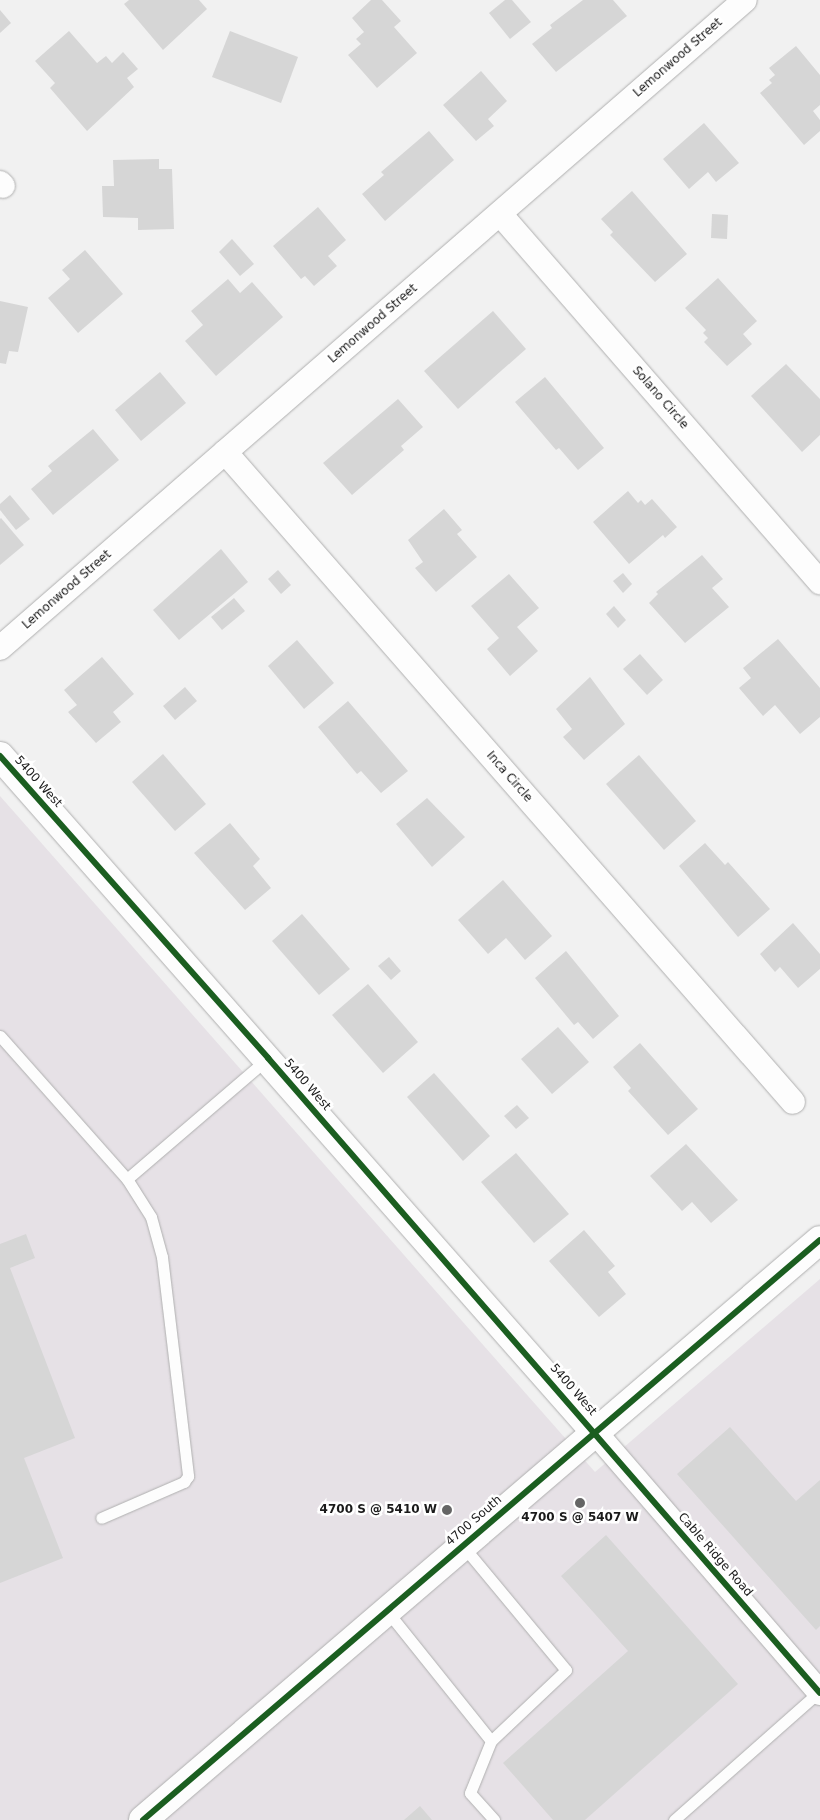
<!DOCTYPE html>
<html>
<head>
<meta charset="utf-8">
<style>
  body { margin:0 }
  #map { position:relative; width:820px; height:1820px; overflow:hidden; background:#f1f1f1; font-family:"DejaVu Sans",sans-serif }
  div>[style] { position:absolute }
  .built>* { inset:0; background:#e6e1e6 }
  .building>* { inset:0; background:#d6d6d6 }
  .roads { filter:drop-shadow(0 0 1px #afafaf) drop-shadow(0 0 1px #afafaf) }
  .lane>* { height:11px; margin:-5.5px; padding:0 5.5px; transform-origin:5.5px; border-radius:5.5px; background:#fdfdfd }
  .street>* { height:24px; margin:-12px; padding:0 12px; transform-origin:12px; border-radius:12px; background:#fdfdfd }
  .secondary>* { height:28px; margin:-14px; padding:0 14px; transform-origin:14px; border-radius:14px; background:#fdfdfd }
  .cycleway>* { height:6px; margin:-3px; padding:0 3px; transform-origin:3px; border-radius:3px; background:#1b5e20 }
  .dots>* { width:14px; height:14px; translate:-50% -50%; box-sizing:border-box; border:2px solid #fff; border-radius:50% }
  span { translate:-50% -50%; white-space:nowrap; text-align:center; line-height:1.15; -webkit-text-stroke:5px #fff; paint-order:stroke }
  .street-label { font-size:12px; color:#1a1a1a }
  .poi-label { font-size:12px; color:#1a1a1a; font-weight:700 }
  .right { translate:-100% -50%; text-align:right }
</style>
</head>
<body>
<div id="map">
  <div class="built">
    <i style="clip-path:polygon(0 796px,595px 1472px,820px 1279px,820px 1820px,0 1820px)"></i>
  </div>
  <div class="building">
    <i style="clip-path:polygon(129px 0,199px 0,207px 9px,163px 50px,124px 4px)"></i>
    <i style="clip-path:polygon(371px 0,382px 0,401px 21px,394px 27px,417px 53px,377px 88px,348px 55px,361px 44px,356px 39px,364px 32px,352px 18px)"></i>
    <i style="clip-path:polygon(505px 0,512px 0,531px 22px,510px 39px,489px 13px)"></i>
    <i style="clip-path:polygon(583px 0,613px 0,627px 16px,556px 72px,532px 44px,552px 28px,550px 25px)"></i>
    <i style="clip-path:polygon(0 10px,11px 23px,0 33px)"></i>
    <i style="clip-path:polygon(69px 31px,97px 63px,106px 56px,112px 63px,123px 52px,138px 69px,127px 78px,134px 87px,87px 131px,50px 88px,55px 83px,35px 61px)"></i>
    <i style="clip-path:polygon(230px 31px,298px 57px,281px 103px,212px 77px)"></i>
    <i style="clip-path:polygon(796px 46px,820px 75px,820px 105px,813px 111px,820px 120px,820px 131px,804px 145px,760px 93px,772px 83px,769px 80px,775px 75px,769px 68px)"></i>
    <i style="clip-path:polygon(481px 71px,507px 101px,488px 119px,494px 126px,476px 141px,443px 105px)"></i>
    <i style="clip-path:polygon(704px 123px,739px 163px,716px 182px,708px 172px,689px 189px,663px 159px)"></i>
    <i style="clip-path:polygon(429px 131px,454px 160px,385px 221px,362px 194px,384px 175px,381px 172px)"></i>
    <i style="clip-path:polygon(159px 159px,159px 169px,172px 169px,174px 229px,138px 230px,138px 218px,103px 217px,102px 186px,114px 186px,113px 160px)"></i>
    <i style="clip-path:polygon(632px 191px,687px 254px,655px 282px,610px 235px,613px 232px,601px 219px)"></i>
    <i style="clip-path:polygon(318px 207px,346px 240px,328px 256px,337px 266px,314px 286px,305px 276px,301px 279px,273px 246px)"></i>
    <i style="clip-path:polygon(712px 214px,728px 215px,727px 239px,711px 238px)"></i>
    <i style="clip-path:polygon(232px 239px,254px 264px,240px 276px,219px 252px)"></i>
    <i style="clip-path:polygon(85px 250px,123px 294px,78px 333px,48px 298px,70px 279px,62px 270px)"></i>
    <i style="clip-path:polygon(718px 278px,757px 321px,743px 334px,752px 344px,727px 366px,704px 342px,708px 338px,703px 333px,706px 330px,685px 308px)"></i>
    <i style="clip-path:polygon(228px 279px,240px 293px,252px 282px,283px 317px,216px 376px,185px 341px,203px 325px,191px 311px)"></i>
    <i style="clip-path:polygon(0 301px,28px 307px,18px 352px,9px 351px,6px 364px,0 363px)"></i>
    <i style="clip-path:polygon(493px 311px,526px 349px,458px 409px,424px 371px)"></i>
    <i style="clip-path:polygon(786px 364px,820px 399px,820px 435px,802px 452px,751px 396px)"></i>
    <i style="clip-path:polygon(160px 372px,186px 403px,141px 441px,115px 410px)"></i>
    <i style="clip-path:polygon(545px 377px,604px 448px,578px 470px,559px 448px,556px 450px,515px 402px)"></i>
    <i style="clip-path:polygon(398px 399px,423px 427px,401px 446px,404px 450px,352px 495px,323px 463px)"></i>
    <i style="clip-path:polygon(93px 429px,119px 460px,53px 515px,31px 489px,52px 471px,48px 466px)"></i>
    <i style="clip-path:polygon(628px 491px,638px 503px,641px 500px,645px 505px,652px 499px,677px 527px,665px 538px,663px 535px,629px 564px,593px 522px)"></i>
    <i style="clip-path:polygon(10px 495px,30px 519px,16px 530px,0 510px,0 504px)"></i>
    <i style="clip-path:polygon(444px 509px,462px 530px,457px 534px,477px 557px,436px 592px,415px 568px,423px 562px,408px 540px)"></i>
    <i style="clip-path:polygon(1px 518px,24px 545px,0 565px,0 519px)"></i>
    <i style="clip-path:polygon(221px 549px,248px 582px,179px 640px,153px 610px)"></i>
    <i style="clip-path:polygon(702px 555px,723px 579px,712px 588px,729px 607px,685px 643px,649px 603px,658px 594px,656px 592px)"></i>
    <i style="clip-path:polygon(278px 570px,291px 585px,281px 594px,268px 579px)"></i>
    <i style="clip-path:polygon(623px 573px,632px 584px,623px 593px,613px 581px)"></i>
    <i style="clip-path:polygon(509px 574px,539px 608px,517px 627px,538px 651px,510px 676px,487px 649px,499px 638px,471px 606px)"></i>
    <i style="clip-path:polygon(234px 598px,245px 611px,222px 630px,211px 617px)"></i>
    <i style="clip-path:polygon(614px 606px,626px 620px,618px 628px,606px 614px)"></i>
    <i style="clip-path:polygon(778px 639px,820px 688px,820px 717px,800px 734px,775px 705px,763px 716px,739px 688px,751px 678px,743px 668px)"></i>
    <i style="clip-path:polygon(297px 640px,334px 683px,304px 709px,268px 666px)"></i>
    <i style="clip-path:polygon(640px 654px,663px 680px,647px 695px,623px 669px)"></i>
    <i style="clip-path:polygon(102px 657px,134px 694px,113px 712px,121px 722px,96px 743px,68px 712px,77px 705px,64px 690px)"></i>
    <i style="clip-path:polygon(590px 677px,625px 724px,584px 760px,563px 737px,572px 729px,556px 709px)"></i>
    <i style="clip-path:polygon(185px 687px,197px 701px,175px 720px,163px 706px)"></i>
    <i style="clip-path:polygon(348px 701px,408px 771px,381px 793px,361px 771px,357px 774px,318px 727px)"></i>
    <i style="clip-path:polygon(163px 754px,206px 804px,175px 831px,132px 782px)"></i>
    <i style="clip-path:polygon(639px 755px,696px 821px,664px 850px,606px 784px)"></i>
    <i style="clip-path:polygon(427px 798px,465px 837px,432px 867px,396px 824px)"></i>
    <i style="clip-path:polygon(230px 823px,260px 859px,253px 866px,271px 888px,245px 910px,194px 853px)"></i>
    <i style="clip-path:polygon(705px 843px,725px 865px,728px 862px,770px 909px,738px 937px,679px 866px)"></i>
    <i style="clip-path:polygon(503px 880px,552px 936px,525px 960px,506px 938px,488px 954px,458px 920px)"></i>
    <i style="clip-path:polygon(302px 914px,350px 969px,319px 995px,272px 941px)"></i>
    <i style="clip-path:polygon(793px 923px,820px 954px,820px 969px,798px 988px,780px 967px,775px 972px,760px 954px)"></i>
    <i style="clip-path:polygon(566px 951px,619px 1016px,593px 1039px,578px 1022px,574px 1025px,535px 978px)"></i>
    <i style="clip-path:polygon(389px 957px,401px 971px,391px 980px,378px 966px)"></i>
    <i style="clip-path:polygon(368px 984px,418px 1042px,383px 1073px,332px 1015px)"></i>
    <i style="clip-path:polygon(558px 1027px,589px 1062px,552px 1094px,521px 1059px)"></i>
    <i style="clip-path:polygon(640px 1043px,698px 1109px,668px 1135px,628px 1091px,631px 1088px,613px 1067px)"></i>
    <i style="clip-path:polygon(434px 1073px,490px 1136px,463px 1161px,407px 1097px)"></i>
    <i style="clip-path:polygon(517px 1105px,529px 1118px,516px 1129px,504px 1116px)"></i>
    <i style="clip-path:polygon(686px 1144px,738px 1200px,711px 1223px,692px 1202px,682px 1211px,650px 1176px)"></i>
    <i style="clip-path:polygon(516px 1153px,569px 1214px,534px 1243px,481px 1182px)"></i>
    <i style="clip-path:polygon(584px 1230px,615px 1266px,608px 1272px,626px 1294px,599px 1317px,549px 1261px)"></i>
    <i style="clip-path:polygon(26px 1234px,35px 1258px,10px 1268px,75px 1438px,24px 1458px,63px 1558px,0 1583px,0 1244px)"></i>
    <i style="clip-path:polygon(730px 1427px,796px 1501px,820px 1480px,820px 1626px,816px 1630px,677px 1474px)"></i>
    <i style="clip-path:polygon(606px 1535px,738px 1684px,585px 1820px,553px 1820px,503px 1763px,628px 1651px,561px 1576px)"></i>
    <i style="clip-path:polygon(420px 1806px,432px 1820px,404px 1820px)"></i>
  </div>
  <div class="roads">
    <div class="lane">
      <i style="left:0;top:1036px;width:191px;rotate:48.4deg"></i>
      <i style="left:127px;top:1179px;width:45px;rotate:57.7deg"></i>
      <i style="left:151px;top:1217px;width:41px;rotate:74.6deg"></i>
      <i style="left:162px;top:1257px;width:221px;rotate:83.2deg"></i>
      <i style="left:188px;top:1476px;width:7px;rotate:124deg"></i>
      <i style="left:184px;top:1482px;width:90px;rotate:156.6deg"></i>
      <i style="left:127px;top:1179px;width:186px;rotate:-40.6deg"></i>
      <i style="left:463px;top:1546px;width:161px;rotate:50.3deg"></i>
      <i style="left:566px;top:1670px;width:103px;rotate:136.6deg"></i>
      <i style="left:387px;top:1611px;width:166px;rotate:51.3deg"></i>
      <i style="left:491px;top:1741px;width:56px;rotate:112deg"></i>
      <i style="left:470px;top:1793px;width:36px;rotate:48deg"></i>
      <i style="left:674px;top:1820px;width:195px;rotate:-41.5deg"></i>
    </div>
    <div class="street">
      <i style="left:0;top:183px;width:4px;rotate:45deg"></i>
      <i style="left:500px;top:214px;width:488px;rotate:49deg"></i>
      <i style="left:225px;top:452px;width:863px;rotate:48.85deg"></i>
      <i style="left:0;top:648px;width:987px;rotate:-41.02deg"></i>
      <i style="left:594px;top:1431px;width:346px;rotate:49.2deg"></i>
    </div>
    <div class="secondary">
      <i style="left:0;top:756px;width:899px;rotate:48.65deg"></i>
      <i style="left:143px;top:1820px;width:891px;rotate:-40.59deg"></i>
    </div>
  </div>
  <div class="cycleway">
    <i style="left:0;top:756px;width:404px;rotate:48.4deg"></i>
    <i style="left:268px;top:1058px;width:841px;rotate:49deg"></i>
    <i style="left:143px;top:1820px;width:891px;rotate:-40.59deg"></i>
  </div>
  <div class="dots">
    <i style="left:580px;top:1503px;background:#656565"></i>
    <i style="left:447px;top:1510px;background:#656565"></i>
  </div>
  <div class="street-label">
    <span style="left:678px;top:58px;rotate:-41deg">Lemonwood Street</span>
    <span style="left:373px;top:324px;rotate:-41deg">Lemonwood Street</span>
    <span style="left:660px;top:398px;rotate:49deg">Solano Circle</span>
    <span style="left:67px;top:590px;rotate:-41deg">Lemonwood Street</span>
    <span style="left:509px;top:777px;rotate:49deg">Inca Circle</span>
    <span style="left:38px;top:782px;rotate:48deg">5400 West</span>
    <span style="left:307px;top:1085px;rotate:49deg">5400 West</span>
    <span style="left:573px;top:1390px;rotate:49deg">5400 West</span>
    <span style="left:474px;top:1521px;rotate:-41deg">4700 South</span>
    <span style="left:715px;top:1555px;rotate:49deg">Cable Ridge Road</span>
  </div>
  <div class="poi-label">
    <span class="right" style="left:437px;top:1510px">4700 S @ 5410 W</span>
    <span style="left:580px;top:1518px">4700 S @ 5407 W</span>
  </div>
</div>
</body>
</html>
